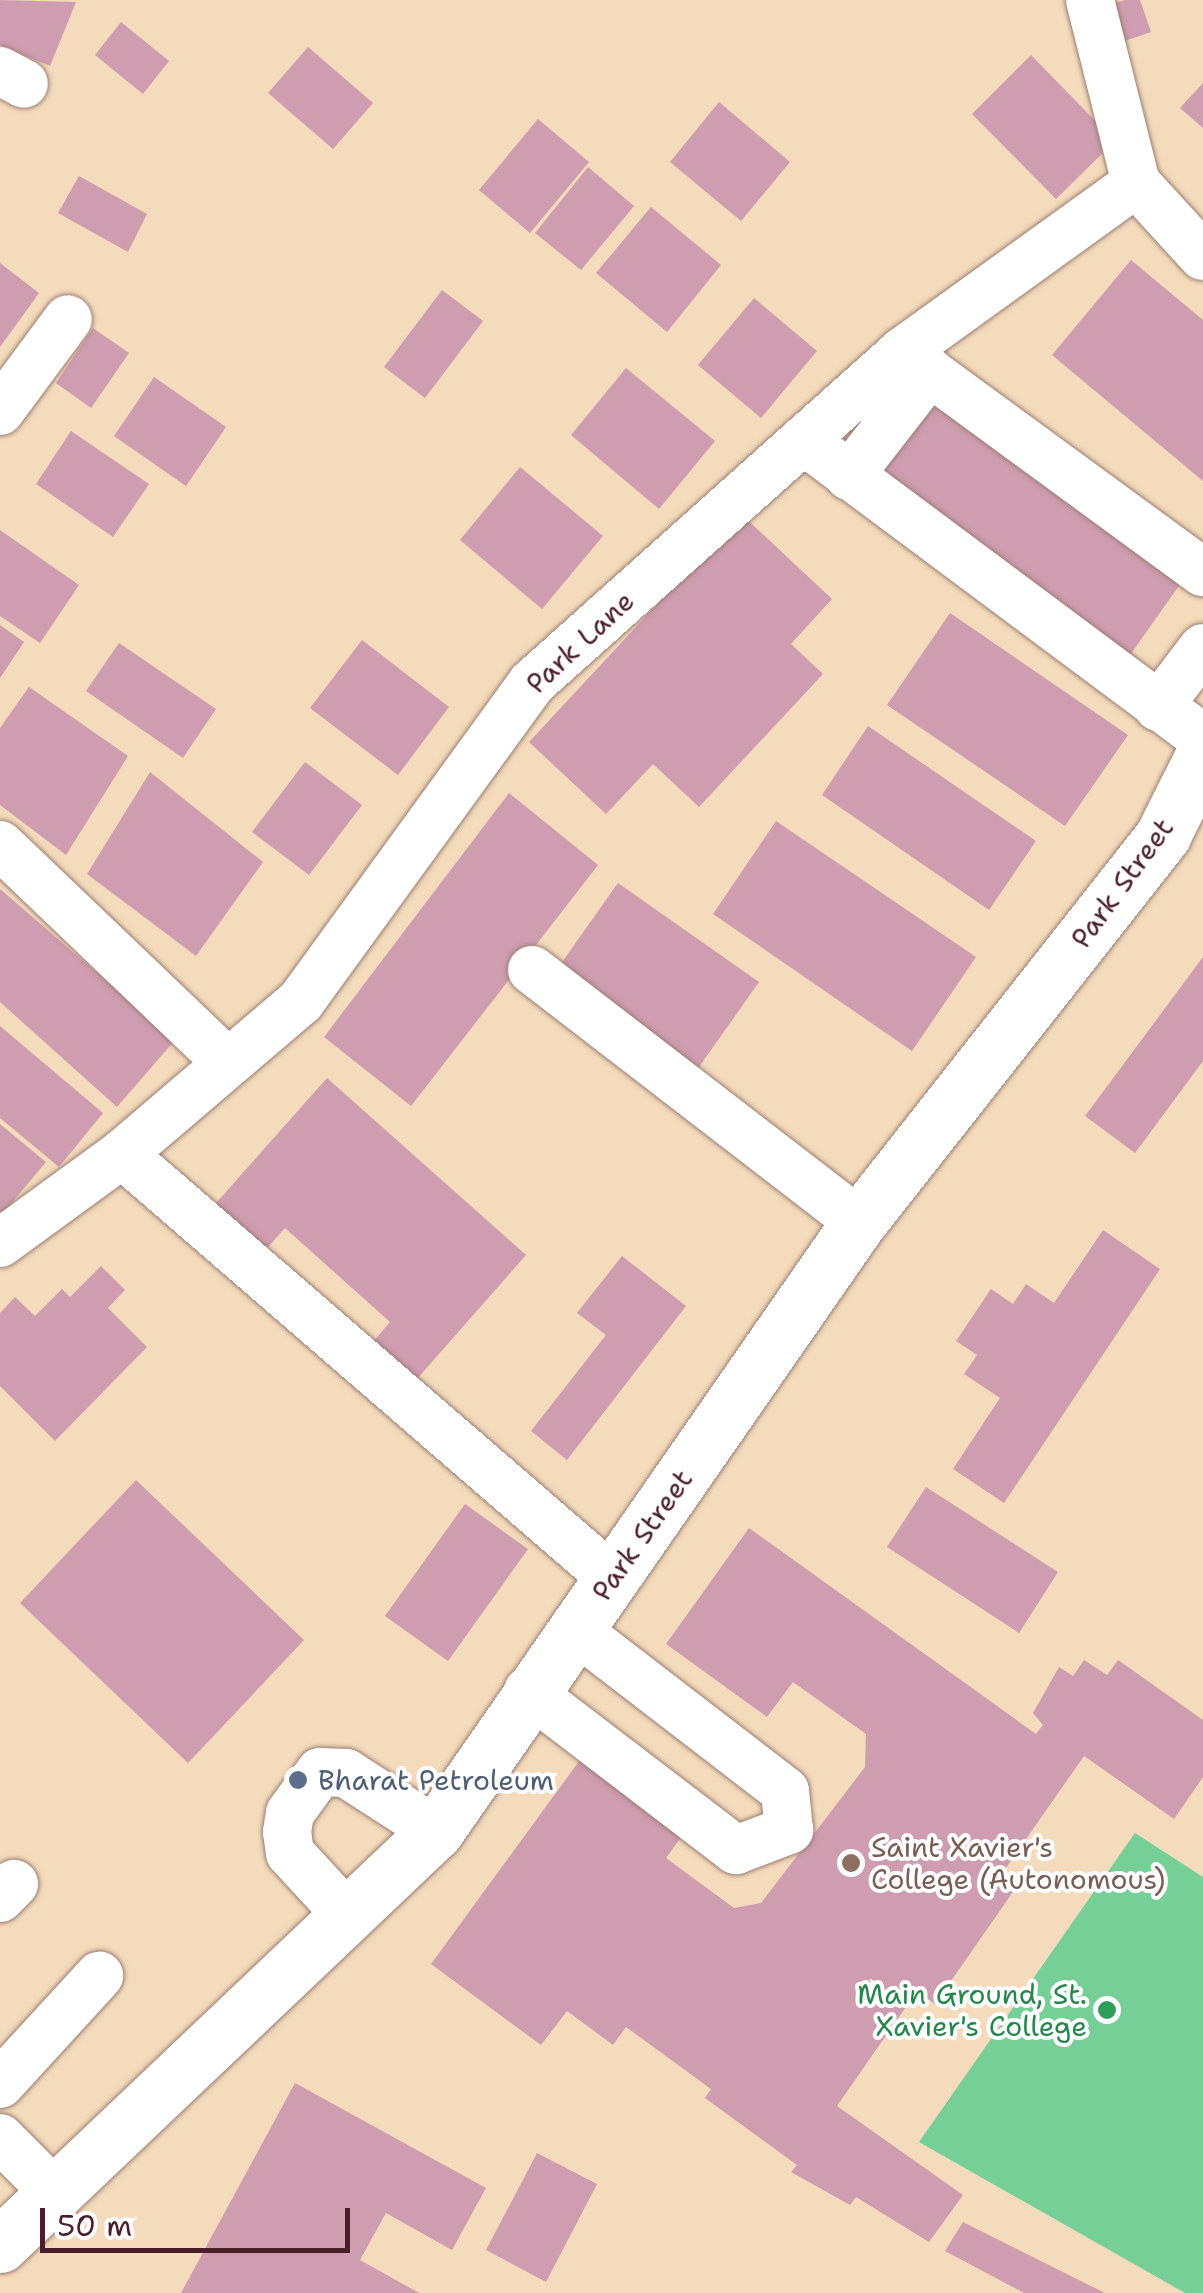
<!DOCTYPE html>
<html>
<head>
<meta charset="utf-8">
<style>
  body { margin:0 }
  #map { position:relative; width:1203px; height:2293px; overflow:hidden; background:#f3dbbb; font-family:"Shantell Sans",sans-serif }
  div>[style] { position:absolute }
  .green>* { inset:0; background:#75cf96 }
  .building>* { inset:0; background:#cf9db0 }
  .roads { filter:drop-shadow(0 0 2px #9e7d73) drop-shadow(0 0 2px #9e7d73) }
  .minor>* { height:48px; margin:-24px; padding:0 24px; transform-origin:24px; border-radius:24px; background:#fff }
  .major>* { height:55px; margin:-27.5px; padding:0 27.5px; transform-origin:27.5px; border-radius:27.5px; background:#fff }
  .dots>* { width:28px; height:28px; translate:-50% -50%; box-sizing:border-box; border:5px solid #fff; border-radius:50% }
  span { translate:-50% -50%; white-space:nowrap; text-align:center; line-height:1.15; -webkit-text-stroke:8px #fff; paint-order:stroke }
  .street-label { font-size:28px; color:#4a1f2b }
  .service-label { font-size:28px; color:#4e5e75 }
  .left { translate:0 -50%; text-align:left }
  .education-label { font-size:28px; color:#785e54 }
  .leisure-label { font-size:28px; color:#27864d }
  .right { translate:-100% -50%; text-align:right }
  .scale { position:absolute; left:40px; top:2208px; width:310px; height:45px; box-sizing:border-box; border:5px solid #4a1f2b; border-top:0; padding-left:12px; font-size:30px; line-height:35px; white-space:nowrap; color:#4a1f2b; -webkit-text-stroke:8px #fff; paint-order:stroke }
</style>
</head>
<body>
<div id="map">
  <div class="green">
    <i style="clip-path:polygon(1135px 1833px,1203px 1877px,1203px 2293px,1185px 2293px,919px 2142px)"></i>
  </div>
  <div class="building">
    <i style="clip-path:polygon(0 0,76px 2px,50px 66px,0 45px)"></i>
    <i style="clip-path:polygon(1125px 0,1140px 0,1151px 32px,1116px 44px,1103px 7px)"></i>
    <i style="clip-path:polygon(121px 22px,169px 61px,143px 94px,95px 55px)"></i>
    <i style="clip-path:polygon(308px 47px,373px 103px,333px 149px,268px 93px)"></i>
    <i style="clip-path:polygon(1031px 55px,1115px 141px,1056px 199px,972px 114px)"></i>
    <i style="clip-path:polygon(1203px 83px,1203px 128px,1180px 108px)"></i>
    <i style="clip-path:polygon(719px 102px,790px 162px,741px 221px,670px 162px)"></i>
    <i style="clip-path:polygon(538px 119px,589px 162px,530px 233px,479px 190px)"></i>
    <i style="clip-path:polygon(588px 167px,634px 206px,581px 270px,535px 233px)"></i>
    <i style="clip-path:polygon(79px 176px,147px 214px,128px 252px,58px 213px)"></i>
    <i style="clip-path:polygon(651px 207px,721px 265px,667px 332px,596px 273px)"></i>
    <i style="clip-path:polygon(1131px 260px,1203px 320px,1203px 481px,1052px 355px)"></i>
    <i style="clip-path:polygon(0 263px,39px 293px,0 347px)"></i>
    <i style="clip-path:polygon(442px 290px,483px 321px,425px 398px,384px 367px)"></i>
    <i style="clip-path:polygon(754px 298px,817px 351px,761px 418px,698px 365px)"></i>
    <i style="clip-path:polygon(93px 328px,129px 353px,91px 408px,56px 383px)"></i>
    <i style="clip-path:polygon(626px 368px,715px 441px,659px 509px,571px 435px)"></i>
    <i style="clip-path:polygon(154px 377px,226px 427px,186px 486px,114px 436px)"></i>
    <i style="clip-path:polygon(932px 390px,1188px 573px,1123px 665px,867px 482px)"></i>
    <i style="clip-path:polygon(71px 431px,149px 484px,113px 537px,36px 484px)"></i>
    <i style="clip-path:polygon(520px 467px,603px 536px,542px 609px,460px 540px)"></i>
    <i style="clip-path:polygon(741px 514px,832px 599px,791px 644px,823px 674px,699px 807px,653px 764px,606px 814px,529px 742px)"></i>
    <i style="clip-path:polygon(0 530px,79px 585px,40px 643px,0 616px)"></i>
    <i style="clip-path:polygon(950px 613px,1128px 735px,1065px 826px,887px 705px)"></i>
    <i style="clip-path:polygon(0 625px,24px 642px,0 678px)"></i>
    <i style="clip-path:polygon(362px 640px,449px 707px,398px 775px,310px 708px)"></i>
    <i style="clip-path:polygon(119px 643px,216px 709px,183px 758px,86px 691px)"></i>
    <i style="clip-path:polygon(29px 687px,128px 756px,66px 855px,0 805px,0 728px)"></i>
    <i style="clip-path:polygon(868px 726px,1036px 841px,989px 910px,822px 795px)"></i>
    <i style="clip-path:polygon(305px 762px,362px 805px,309px 875px,252px 832px)"></i>
    <i style="clip-path:polygon(150px 772px,263px 862px,196px 956px,87px 874px)"></i>
    <i style="clip-path:polygon(509px 793px,598px 865px,411px 1106px,324px 1037px)"></i>
    <i style="clip-path:polygon(776px 821px,976px 957px,912px 1051px,713px 914px)"></i>
    <i style="clip-path:polygon(618px 883px,759px 982px,694px 1074px,553px 975px)"></i>
    <i style="clip-path:polygon(0 889px,175px 1040px,117px 1107px,0 1002px)"></i>
    <i style="clip-path:polygon(1203px 957px,1203px 1061px,1135px 1153px,1085px 1116px)"></i>
    <i style="clip-path:polygon(0 1026px,103px 1113px,59px 1167px,0 1118px)"></i>
    <i style="clip-path:polygon(327px 1078px,526px 1255px,409px 1388px,366px 1350px,390px 1322px,285px 1228px,260px 1256px,209px 1211px)"></i>
    <i style="clip-path:polygon(0 1124px,46px 1162px,0 1217px)"></i>
    <i style="clip-path:polygon(1103px 1230px,1160px 1269px,1004px 1503px,953px 1469px,1000px 1398px,964px 1374px,977px 1355px,956px 1341px,991px 1289px,1013px 1304px,1026px 1284px,1054px 1303px)"></i>
    <i style="clip-path:polygon(622px 1256px,686px 1306px,567px 1460px,531px 1431px,606px 1335px,577px 1313px)"></i>
    <i style="clip-path:polygon(101px 1266px,125px 1290px,108px 1308px,147px 1347px,55px 1441px,0 1386px,0 1313px,15px 1297px,35px 1316px,62px 1289px,70px 1297px)"></i>
    <i style="clip-path:polygon(136px 1480px,304px 1640px,188px 1763px,20px 1603px)"></i>
    <i style="clip-path:polygon(926px 1487px,1058px 1572px,1019px 1633px,887px 1547px)"></i>
    <i style="clip-path:polygon(465px 1504px,528px 1549px,448px 1661px,385px 1616px)"></i>
    <i style="clip-path:polygon(749px 1528px,1036px 1734px,1043px 1725px,1033px 1713px,1059px 1667px,1073px 1676px,1084px 1660px,1107px 1675px,1118px 1660px,1203px 1720px,1203px 1777px,1174px 1819px,1084px 1756px,999px 1878px,1015px 1889px,935px 2004px,917px 1991px,837px 2106px,963px 2195px,929px 2242px,856px 2197px,850px 2205px,791px 2172px,797px 2165px,705px 2098px,711px 2089px,626px 2027px,613px 2045px,567px 2011px,541px 2045px,431px 1964px,588px 1749px,690px 1825px,666px 1858px,734px 1908px,761px 1903px,865px 1767px,866px 1734px,793px 1682px,767px 1717px,666px 1644px)"></i>
    <i style="clip-path:polygon(295px 2083px,486px 2188px,452px 2250px,386px 2213px,360px 2260px,419px 2293px,181px 2293px)"></i>
    <i style="clip-path:polygon(537px 2153px,597px 2184px,546px 2282px,486px 2250px)"></i>
    <i style="clip-path:polygon(963px 2222px,1105px 2293px,1024px 2293px,945px 2251px)"></i>
  </div>
  <div class="roads">
    <div class="minor">
      <i style="left:1090px;top:0;width:189px;rotate:75.9deg"></i>
      <i style="left:1136px;top:183px;width:99px;rotate:47.5deg"></i>
      <i style="left:0;top:71px;width:27px;rotate:28deg"></i>
      <i style="left:902px;top:352px;width:373px;rotate:36.2deg"></i>
      <i style="left:0;top:411px;width:114px;rotate:-53.5deg"></i>
      <i style="left:803px;top:440px;width:499px;rotate:36.7deg"></i>
      <i style="left:849px;top:476px;width:132px;rotate:-52.1deg"></i>
      <i style="left:1158px;top:707px;width:74px;rotate:-52.7deg"></i>
      <i style="left:0;top:845px;width:313px;rotate:43.7deg"></i>
      <i style="left:532px;top:970px;width:413px;rotate:37.6deg"></i>
      <i style="left:122px;top:1154px;width:648px;rotate:40.87deg"></i>
      <i style="left:0;top:1243px;width:151px;rotate:-36.1deg"></i>
      <i style="left:122px;top:1154px;width:235px;rotate:-40.5deg"></i>
      <i style="left:301px;top:1001px;width:393px;rotate:-54deg"></i>
      <i style="left:532px;top:683px;width:496px;rotate:-41.8deg"></i>
      <i style="left:902px;top:352px;width:289px;rotate:-35.8deg"></i>
      <i style="left:528px;top:1691px;width:262px;rotate:37.4deg"></i>
      <i style="left:736px;top:1850px;width:57px;rotate:-20.7deg"></i>
      <i style="left:789px;top:1830px;width:39px;rotate:-96deg"></i>
      <i style="left:785px;top:1791px;width:264px;rotate:-142.4deg"></i>
      <i style="left:0;top:1898px;width:20px;rotate:-45deg"></i>
      <i style="left:347px;top:1915px;width:84px;rotate:-132.6deg"></i>
      <i style="left:290px;top:1853px;width:21px;rotate:-98deg"></i>
      <i style="left:287px;top:1832px;width:19px;rotate:-81deg"></i>
      <i style="left:290px;top:1813px;width:51px;rotate:-53.8deg"></i>
      <i style="left:320px;top:1772px;width:26px;rotate:2deg"></i>
      <i style="left:346px;top:1773px;width:107px;rotate:32.8deg"></i>
      <i style="left:0;top:2084px;width:147px;rotate:-47.5deg"></i>
      <i style="left:0;top:2138px;width:78px;rotate:45deg"></i>
    </div>
    <div class="major">
      <i style="left:0;top:2245px;width:601px;rotate:-43.52deg"></i>
      <i style="left:436px;top:1831px;width:741px;rotate:-55.22deg"></i>
      <i style="left:859px;top:1222px;width:492px;rotate:-51.8deg"></i>
      <i style="left:1163px;top:835px;width:89px;rotate:-63.4deg"></i>
    </div>
  </div>
  <div class="dots">
    <i style="left:298px;top:1780px;background:#5c6f8a"></i>
    <i style="left:851px;top:1863px;background:#8d6e63"></i>
    <i style="left:1107px;top:2010px;background:#2e9e5b"></i>
  </div>
  <div class="street-label">
    <span style="left:580px;top:642px;rotate:-43deg">Park Lane</span>
    <span style="left:1122px;top:883px;rotate:-54deg">Park Street</span>
    <span style="left:642px;top:1535px;rotate:-55deg">Park Street</span>
  </div>
  <div class="service-label">
    <span class="left" style="left:318px;top:1780px">Bharat Petroleum</span>
  </div>
  <div class="education-label">
    <span class="left" style="left:871px;top:1863px">Saint Xavier's<br>College (Autonomous)</span>
  </div>
  <div class="leisure-label">
    <span class="right" style="left:1087px;top:2010px">Main Ground, St.<br>Xavier's College</span>
  </div>
  <div class="scale">50 m</div>
</div>
</body>
</html>
